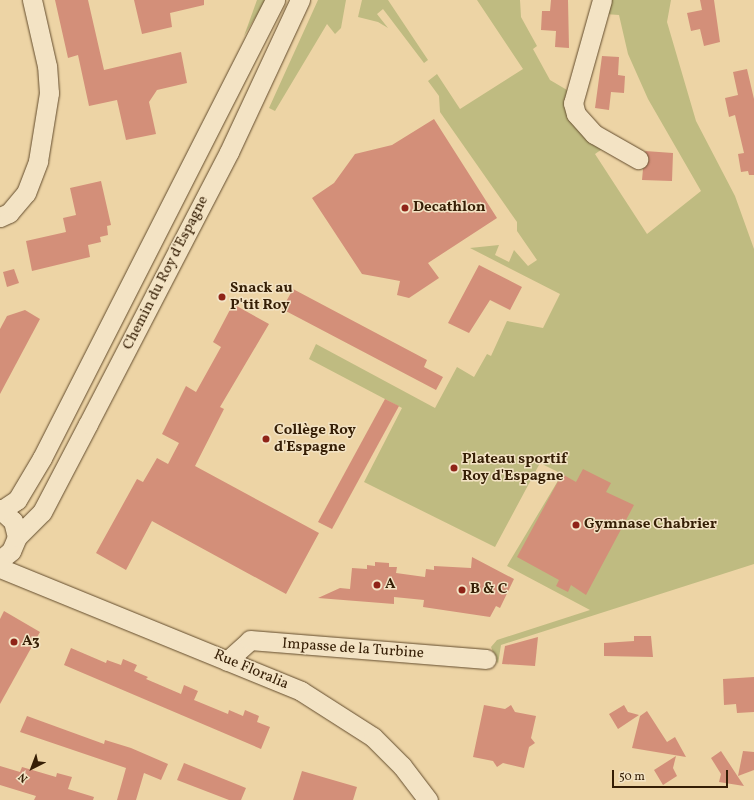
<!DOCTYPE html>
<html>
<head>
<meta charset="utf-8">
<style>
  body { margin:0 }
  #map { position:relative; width:754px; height:800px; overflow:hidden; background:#edd4a5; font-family:Vollkorn,serif }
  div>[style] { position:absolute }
  .green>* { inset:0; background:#bfbb81 }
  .building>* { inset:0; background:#d38f79 }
  .roads { filter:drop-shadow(0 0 1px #634c2d) drop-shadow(0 0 1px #634c2d) }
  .minor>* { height:19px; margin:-9.5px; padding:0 9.5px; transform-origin:9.5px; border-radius:9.5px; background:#f3e3c4 }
  .dots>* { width:11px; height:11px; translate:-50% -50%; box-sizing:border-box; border:2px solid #f3e3c4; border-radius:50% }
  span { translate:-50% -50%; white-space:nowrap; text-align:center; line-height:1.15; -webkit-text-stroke:3px #f3e3c4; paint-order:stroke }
  .poi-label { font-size:15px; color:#351e05; font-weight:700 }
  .left { translate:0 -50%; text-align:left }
  .street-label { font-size:15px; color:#351e05 }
  .north { position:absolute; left:12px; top:748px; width:40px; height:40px; -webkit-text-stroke:3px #f3e3c4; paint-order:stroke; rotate:222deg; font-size:11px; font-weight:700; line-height:16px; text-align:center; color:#351e05 }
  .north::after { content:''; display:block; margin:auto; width:14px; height:18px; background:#351e05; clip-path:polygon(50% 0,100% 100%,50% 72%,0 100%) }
  .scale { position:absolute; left:612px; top:770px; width:116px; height:18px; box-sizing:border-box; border:2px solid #351e05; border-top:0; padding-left:5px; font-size:12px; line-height:14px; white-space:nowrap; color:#351e05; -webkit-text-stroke:3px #f3e3c4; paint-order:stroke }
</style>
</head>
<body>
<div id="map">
  <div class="green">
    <i style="clip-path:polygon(257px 0,266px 0,244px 36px)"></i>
    <i style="clip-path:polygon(318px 0,346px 0,341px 28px,335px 34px,327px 24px,275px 111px,269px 108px)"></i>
    <i style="clip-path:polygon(362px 0,388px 0,428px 60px,424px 63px,383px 9px,377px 14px,388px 28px,378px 22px,358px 17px)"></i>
    <i style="clip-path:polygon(477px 0,520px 0,521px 17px,537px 46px,533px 49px,550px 80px,567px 90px,605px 147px,595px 154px,647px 234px,701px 191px,648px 99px,628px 54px,619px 15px,605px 14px,611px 0,671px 0,667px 22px,696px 121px,735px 196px,754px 249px,754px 564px,501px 645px,498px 664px,491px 647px,497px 640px,590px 610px,507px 566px,562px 474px,540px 463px,495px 547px,364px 482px,402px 408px,309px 359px,316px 344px,435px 408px,457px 367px,474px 377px,487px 354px,491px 356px,507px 321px,543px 328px,560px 294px,470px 248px,499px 245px,495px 255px,509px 262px,514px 250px,528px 266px,537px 260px,517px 231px,517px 222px,440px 112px,439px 96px,428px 81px,437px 74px,460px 109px,523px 69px)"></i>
  </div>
  <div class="building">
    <i style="clip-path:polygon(55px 0,88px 0,104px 70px,181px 52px,187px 83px,157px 90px,149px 102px,156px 134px,126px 140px,117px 100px,89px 106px,78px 55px,68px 58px)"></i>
    <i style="clip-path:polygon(134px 0,204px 0,204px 5px,170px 13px,172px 27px,142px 34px)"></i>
    <i style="clip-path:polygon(551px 0,568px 0,569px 48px,555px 47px,556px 31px,541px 30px,542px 11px,550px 11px)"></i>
    <i style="clip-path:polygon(700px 0,714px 0,720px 42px,704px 46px,700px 29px,691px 31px,687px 13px,702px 10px)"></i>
    <i style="clip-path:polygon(602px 56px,619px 57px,618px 75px,625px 76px,624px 93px,611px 92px,609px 110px,595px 108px)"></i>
    <i style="clip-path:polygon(747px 69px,754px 99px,754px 175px,749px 175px,748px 171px,741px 172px,738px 154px,744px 153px,735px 115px,729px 117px,725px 98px,738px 95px,733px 72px)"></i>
    <i style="clip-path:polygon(434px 119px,497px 218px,428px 263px,439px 278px,409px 298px,397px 295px,400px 281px,362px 274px,312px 198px,334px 183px,355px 154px,392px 145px)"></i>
    <i style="clip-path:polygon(645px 151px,673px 153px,672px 181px,642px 180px,643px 169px,649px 159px)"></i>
    <i style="clip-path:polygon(101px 181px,111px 225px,107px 226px,108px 235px,100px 237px,101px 242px,88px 245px,90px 257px,32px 271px,26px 241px,66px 232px,63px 218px,76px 215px,70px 188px)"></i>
    <i style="clip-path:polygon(479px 265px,522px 287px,510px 310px,490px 300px,469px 333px,448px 323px)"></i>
    <i style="clip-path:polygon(14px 269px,19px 283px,7px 287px,3px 272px)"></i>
    <i style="clip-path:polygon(293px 289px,427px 360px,424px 367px,443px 377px,436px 390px,282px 309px)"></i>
    <i style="clip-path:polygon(233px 304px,269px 324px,220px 407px,224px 409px,195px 466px,319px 533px,286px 594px,152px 521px,126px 570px,96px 553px,137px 479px,143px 482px,157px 458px,168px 464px,179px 443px,162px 434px,186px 386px,196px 392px,221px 347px,213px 342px)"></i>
    <i style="clip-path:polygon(25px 310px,40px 319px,0 394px,0 329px,7px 316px)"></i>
    <i style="clip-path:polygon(385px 399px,399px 406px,332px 529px,318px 522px)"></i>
    <i style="clip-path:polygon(583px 469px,611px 483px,606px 492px,634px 505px,586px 595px,571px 585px,568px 592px,556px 586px,559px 580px,517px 557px,562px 474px,576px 482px)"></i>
    <i style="clip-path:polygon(472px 557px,514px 579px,500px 608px,496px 606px,490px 617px,423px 607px,424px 600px,394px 597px,394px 604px,318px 598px,340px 588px,350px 589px,352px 568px,367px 569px,367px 565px,375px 566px,375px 562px,389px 563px,389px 567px,397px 567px,396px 573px,425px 577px,426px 569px,434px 570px,434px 566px,471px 568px)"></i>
    <i style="clip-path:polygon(4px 611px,40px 632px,0 704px,0 619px)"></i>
    <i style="clip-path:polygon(634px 636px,651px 636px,653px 657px,604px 656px,604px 643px,634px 641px)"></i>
    <i style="clip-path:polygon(538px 637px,535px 666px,502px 664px,505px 646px)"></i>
    <i style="clip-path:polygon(71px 648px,106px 663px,107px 660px,121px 665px,123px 659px,137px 665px,134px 671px,148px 677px,146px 679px,181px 694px,184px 685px,198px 691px,194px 700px,228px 714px,229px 710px,243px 716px,245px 710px,259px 716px,257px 722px,270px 727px,261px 749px,64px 665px)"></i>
    <i style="clip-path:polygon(754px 677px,754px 712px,737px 713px,736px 704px,724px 705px,723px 679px)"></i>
    <i style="clip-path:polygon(484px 705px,505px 709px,511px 705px,515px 712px,536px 716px,531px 738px,535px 743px,529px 747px,524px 768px,503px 763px,497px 767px,493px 761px,473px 757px)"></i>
    <i style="clip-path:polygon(624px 705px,628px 712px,639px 715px,618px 729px,609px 714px)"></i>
    <i style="clip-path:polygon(647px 711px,667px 742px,675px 737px,686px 757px,632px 748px,640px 716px)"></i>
    <i style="clip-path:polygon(27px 716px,104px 744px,105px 740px,131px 748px,168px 764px,161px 780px,144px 773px,136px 800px,117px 800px,126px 768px,20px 732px)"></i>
    <i style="clip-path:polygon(721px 751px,744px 786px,719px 782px,721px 774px,711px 758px)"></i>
    <i style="clip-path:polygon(743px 751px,754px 752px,754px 770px,738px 776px)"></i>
    <i style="clip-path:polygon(676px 756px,673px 768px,677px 776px,663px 785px,654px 770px)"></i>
    <i style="clip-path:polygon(184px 763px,246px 788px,241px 800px,229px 800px,177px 780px)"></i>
    <i style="clip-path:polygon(0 766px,20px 772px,22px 767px,56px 777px,57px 773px,72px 777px,68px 789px,94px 797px,93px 800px,34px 800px,36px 796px,0 785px)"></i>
    <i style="clip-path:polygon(302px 771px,357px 787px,353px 800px,293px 800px)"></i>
  </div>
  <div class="roads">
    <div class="minor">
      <i style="left:602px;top:0;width:107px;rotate:105.7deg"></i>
      <i style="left:573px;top:103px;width:11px;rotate:75deg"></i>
      <i style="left:576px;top:114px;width:27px;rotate:48deg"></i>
      <i style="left:594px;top:134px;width:51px;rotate:29.6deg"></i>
      <i style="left:0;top:217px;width:10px;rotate:-24deg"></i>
      <i style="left:9px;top:213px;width:26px;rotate:-50deg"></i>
      <i style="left:26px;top:193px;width:34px;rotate:-69deg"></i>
      <i style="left:38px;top:161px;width:69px;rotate:-80.8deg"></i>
      <i style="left:49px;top:93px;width:27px;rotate:-94deg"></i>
      <i style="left:47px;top:66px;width:68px;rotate:-102.8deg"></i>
      <i style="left:0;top:509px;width:18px;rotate:43deg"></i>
      <i style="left:13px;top:521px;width:16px;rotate:76deg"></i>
      <i style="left:17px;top:537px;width:15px;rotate:113deg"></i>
      <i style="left:11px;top:551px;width:14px;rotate:141deg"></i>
      <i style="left:2px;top:510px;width:18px;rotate:-34deg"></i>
      <i style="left:17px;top:500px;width:49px;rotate:-59.2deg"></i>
      <i style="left:42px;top:458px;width:514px;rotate:-63.04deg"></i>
      <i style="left:17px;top:537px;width:35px;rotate:-45deg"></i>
      <i style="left:42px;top:512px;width:99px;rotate:-62.4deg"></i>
      <i style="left:88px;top:424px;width:306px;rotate:-62.6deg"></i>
      <i style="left:229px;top:152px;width:168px;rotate:-65deg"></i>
      <i style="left:0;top:568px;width:325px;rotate:22.2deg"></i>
      <i style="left:301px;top:691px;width:85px;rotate:32.6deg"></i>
      <i style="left:373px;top:737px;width:41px;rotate:45deg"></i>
      <i style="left:402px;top:766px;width:43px;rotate:52.6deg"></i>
      <i style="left:227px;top:661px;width:31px;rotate:-42deg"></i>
      <i style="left:250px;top:640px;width:237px;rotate:4.6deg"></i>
    </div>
  </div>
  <div class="dots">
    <i style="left:405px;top:208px;background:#8f2418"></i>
    <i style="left:222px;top:297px;background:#8f2418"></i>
    <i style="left:266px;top:439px;background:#8f2418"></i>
    <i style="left:454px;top:468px;background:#8f2418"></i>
    <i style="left:576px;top:525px;background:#8f2418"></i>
    <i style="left:377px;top:585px;background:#8f2418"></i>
    <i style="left:462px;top:590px;background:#8f2418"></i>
    <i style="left:14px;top:642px;background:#8f2418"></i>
  </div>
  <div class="poi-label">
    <span class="left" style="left:413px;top:208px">Decathlon</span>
    <span class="left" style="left:230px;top:297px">Snack au<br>P'tit Roy</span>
    <span class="left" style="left:274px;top:439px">Collège Roy<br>d'Espagne</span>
    <span class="left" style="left:462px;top:468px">Plateau sportif<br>Roy d'Espagne</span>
    <span class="left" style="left:584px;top:525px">Gymnase Chabrier</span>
    <span class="left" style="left:385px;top:585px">A</span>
    <span class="left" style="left:470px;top:590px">B &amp; C</span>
    <span class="left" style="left:22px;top:642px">A3</span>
  </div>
  <div class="street-label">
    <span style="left:166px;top:273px;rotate:-63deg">Chemin du Roy d'Espagne</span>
    <span style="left:353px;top:649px;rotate:4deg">Impasse de la Turbine</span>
    <span style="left:251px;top:670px;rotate:23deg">Rue Floralia</span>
  </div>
  <div class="north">N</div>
  <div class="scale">50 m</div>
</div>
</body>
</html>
